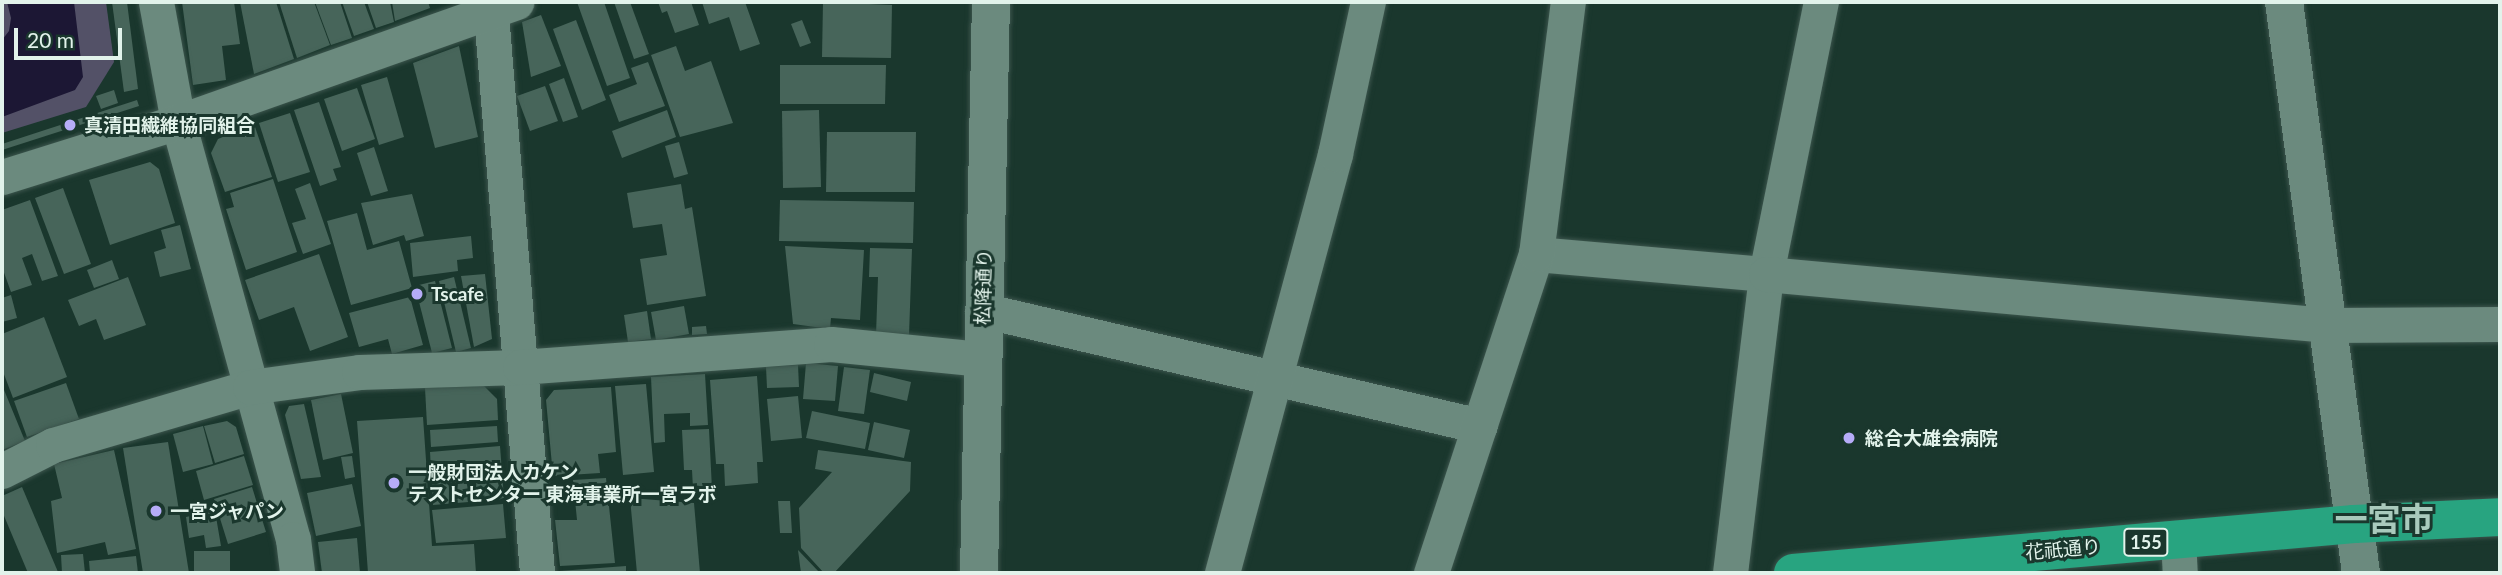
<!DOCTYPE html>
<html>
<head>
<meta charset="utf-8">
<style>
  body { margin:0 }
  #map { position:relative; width:2502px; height:575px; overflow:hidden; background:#1a372d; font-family:Lato,"Noto Sans JP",sans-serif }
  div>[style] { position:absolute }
  .green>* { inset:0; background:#535167 }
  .water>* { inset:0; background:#1c1734 }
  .building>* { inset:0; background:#47655a }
  .roads { filter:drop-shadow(0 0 2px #3c554d) drop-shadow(0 0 2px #3c554d) }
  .street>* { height:35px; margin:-17.5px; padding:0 17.5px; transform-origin:17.5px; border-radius:17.5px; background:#6b8a7e }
  .secondary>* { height:38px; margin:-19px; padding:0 19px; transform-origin:19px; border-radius:19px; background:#6b8a7e }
  .highway>* { height:38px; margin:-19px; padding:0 19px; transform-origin:19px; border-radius:19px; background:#28a480 }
  .dots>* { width:19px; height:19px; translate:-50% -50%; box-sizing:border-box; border:4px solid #1a372d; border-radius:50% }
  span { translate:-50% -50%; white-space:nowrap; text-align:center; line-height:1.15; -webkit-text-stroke:6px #1a372d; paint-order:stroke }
  .shield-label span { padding:2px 5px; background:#1a372d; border:2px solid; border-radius:5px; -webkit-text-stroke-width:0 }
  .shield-label { font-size:18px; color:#e2f3eb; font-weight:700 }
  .poi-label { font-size:19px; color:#e2f3eb; font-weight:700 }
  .left { translate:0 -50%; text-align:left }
  .street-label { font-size:19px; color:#e2f3eb }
  .town-label { font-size:33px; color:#a9cabc; font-weight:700 }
  .frame { position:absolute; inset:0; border:4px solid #e2f3eb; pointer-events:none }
  .scale { position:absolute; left:14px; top:28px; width:108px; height:32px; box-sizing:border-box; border:4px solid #e2f3eb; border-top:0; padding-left:9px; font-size:21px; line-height:24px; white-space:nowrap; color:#e2f3eb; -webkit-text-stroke:5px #1a372d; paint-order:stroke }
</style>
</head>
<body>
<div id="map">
  <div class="green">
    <i style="clip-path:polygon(2px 2px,106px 2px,114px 62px,86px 107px,2px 133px)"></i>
  </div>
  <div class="water">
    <i style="clip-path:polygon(7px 2px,74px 2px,83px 77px,75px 90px,2px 117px,2px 40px,9px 31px,11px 18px)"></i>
  </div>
  <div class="building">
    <i style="clip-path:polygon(112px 2px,127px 2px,138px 89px,124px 92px)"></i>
    <i style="clip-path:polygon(182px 2px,234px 2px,240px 44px,222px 46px,226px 80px,193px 85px)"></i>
    <i style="clip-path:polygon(240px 2px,276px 2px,294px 59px,254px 74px)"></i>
    <i style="clip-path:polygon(279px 2px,314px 2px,330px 45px,297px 58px)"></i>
    <i style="clip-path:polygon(315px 2px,340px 2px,352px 38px,331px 45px)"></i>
    <i style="clip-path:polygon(342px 2px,364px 2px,374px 29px,354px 36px)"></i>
    <i style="clip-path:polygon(367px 2px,390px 2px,394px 22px,376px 28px)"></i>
    <i style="clip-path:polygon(392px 2px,428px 2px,430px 8px,395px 21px)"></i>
    <i style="clip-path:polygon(577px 2px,604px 2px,630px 78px,607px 86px)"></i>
    <i style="clip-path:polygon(614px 2px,630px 2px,649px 54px,634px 59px)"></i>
    <i style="clip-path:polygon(658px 2px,691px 2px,699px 25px,675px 33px,667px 11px,662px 13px)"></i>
    <i style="clip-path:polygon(702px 2px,745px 2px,760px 44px,740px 51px,729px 17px,709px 24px)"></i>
    <i style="clip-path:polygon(823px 2px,892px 5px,891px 58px,822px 57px)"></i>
    <i style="clip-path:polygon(541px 15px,561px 66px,531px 77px,522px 22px)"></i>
    <i style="clip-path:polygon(576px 20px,606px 100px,582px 110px,553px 29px)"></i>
    <i style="clip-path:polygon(802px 20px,811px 43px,800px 47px,791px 24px)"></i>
    <i style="clip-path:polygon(459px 46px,478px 137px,435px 148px,413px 63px)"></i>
    <i style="clip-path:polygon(676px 46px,685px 71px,711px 61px,733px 123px,680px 137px,651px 55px)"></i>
    <i style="clip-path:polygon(648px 62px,665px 106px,619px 122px,609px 95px,637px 84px,631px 68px)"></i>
    <i style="clip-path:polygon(780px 65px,886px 65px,885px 104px,780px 104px)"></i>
    <i style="clip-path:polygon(387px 77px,404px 137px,379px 145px,361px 85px)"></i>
    <i style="clip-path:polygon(564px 78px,578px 117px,563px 122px,549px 84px)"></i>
    <i style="clip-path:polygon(545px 86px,558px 121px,530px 131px,517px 96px)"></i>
    <i style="clip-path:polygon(357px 88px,375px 139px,342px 151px,324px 99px)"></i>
    <i style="clip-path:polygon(114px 90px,118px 103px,101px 109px,96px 96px)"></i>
    <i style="clip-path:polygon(137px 100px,139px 106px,2px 150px,2px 144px)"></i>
    <i style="clip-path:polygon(319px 102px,341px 167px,333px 169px,337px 180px,320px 186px,294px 110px)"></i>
    <i style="clip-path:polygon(667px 110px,676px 137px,622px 158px,612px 131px)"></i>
    <i style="clip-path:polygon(819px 110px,821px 187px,783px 188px,782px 111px)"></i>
    <i style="clip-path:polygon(290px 113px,310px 172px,278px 182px,259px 123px)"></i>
    <i style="clip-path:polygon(254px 124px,272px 177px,225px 192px,211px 153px,218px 139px)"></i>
    <i style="clip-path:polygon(827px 132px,916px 132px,915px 192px,826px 192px)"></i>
    <i style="clip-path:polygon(679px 142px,688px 174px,674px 178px,665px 146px)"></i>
    <i style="clip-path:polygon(374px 147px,388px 191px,371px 196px,357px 153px)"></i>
    <i style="clip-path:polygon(150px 162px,159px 169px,175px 223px,110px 245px,89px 180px)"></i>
    <i style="clip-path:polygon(273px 179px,297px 252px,246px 270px,226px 209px,234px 207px,230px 193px)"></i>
    <i style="clip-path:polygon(310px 183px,331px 244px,303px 254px,292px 223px,306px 219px,295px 189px)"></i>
    <i style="clip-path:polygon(681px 184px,685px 209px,692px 207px,706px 296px,647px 305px,640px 259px,667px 255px,662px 224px,633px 228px,627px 193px)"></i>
    <i style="clip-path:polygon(63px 188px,91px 264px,64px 274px,35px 198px)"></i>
    <i style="clip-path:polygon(412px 194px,424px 236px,406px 241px,404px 235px,373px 245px,361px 203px)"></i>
    <i style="clip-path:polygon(30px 200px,58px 276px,42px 281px,32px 254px,22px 258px,32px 285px,11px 292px,2px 267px,2px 210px)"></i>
    <i style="clip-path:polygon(780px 200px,914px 202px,913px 243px,779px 241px)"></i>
    <i style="clip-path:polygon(357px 213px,367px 250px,399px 241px,412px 288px,351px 305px,327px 221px)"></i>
    <i style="clip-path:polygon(180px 225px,191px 269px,160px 277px,154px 252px,166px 248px,161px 230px)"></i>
    <i style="clip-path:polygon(471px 236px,473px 258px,457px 260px,458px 271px,413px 277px,410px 243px)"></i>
    <i style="clip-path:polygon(785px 246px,864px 250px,860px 320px,831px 318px,830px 329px,793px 324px)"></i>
    <i style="clip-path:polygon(870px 248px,912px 249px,909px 336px,876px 335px,878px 277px,869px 277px)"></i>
    <i style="clip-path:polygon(319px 254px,348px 337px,310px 351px,294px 307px,259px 320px,245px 280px)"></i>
    <i style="clip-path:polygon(112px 260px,119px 279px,94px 288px,87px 270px)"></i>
    <i style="clip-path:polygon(485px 274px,492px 339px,474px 347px,461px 276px)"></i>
    <i style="clip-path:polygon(128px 277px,146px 325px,104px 340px,96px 319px,79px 326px,68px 300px)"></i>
    <i style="clip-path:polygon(454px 277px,471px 348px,456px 352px,439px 281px)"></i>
    <i style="clip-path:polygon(435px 281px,452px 348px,432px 353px,415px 286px)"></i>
    <i style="clip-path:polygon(11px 295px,17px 318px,2px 322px,2px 298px)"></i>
    <i style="clip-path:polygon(410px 297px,423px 345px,392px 354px,388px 339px,359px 347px,349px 313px)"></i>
    <i style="clip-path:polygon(684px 306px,689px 334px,656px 340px,651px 312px)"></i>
    <i style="clip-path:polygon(647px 311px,651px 339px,628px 342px,624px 315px)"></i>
    <i style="clip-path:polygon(44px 317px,67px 377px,13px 398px,2px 369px,2px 334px)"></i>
    <i style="clip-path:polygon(706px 326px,707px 334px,692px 335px,692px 327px)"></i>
    <i style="clip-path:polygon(806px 363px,838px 366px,835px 401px,803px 399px)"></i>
    <i style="clip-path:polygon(798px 365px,799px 387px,767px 388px,766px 367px)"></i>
    <i style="clip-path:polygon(844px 367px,870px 370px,864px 414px,838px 411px)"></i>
    <i style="clip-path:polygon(874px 373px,911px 382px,907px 401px,870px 392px)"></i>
    <i style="clip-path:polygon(705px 374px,708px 425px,690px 426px,690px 413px,664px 414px,665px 442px,654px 443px,651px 377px)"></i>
    <i style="clip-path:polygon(757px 376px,763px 462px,757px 462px,758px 483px,725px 486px,724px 464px,716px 464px,710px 380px)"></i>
    <i style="clip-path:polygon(66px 383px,79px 419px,27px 437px,14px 401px)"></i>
    <i style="clip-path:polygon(646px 384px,654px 472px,623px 475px,615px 386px)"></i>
    <i style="clip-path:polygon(2px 385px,25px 441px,2px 450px)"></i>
    <i style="clip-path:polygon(484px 386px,497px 399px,498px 420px,427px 425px,425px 388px)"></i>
    <i style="clip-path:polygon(611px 387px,616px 452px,598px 454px,600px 473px,553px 476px,546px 400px,554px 390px)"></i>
    <i style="clip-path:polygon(341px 394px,353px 453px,323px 460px,311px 400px)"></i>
    <i style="clip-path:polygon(798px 396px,802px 438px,771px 441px,767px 399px)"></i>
    <i style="clip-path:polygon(304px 404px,321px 477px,301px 479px,285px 415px,289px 406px)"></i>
    <i style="clip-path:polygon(812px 411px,870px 423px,865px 449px,806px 438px)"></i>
    <i style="clip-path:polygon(423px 417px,432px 546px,474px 544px,476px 573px,368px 573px,357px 421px)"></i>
    <i style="clip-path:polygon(227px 421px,236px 427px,244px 454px,215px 463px,204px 426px)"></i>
    <i style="clip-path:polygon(874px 422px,910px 430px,904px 458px,868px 450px)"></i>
    <i style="clip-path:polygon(203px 426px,213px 464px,183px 472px,173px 434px)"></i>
    <i style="clip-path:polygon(497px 426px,498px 442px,431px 447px,430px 430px)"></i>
    <i style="clip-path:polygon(709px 429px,712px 489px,693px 489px,692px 470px,684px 470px,682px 430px)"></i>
    <i style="clip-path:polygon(168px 442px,189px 573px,143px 573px,123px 448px)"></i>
    <i style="clip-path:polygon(500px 446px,504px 499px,433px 505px,430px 452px)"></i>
    <i style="clip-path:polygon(114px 450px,136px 549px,108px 555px,105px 542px,57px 553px,51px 501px,62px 498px,54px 464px)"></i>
    <i style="clip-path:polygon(818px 450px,911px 462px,910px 491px,834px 573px,824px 573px,801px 548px,799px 508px,832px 472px,815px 469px)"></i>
    <i style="clip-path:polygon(244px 456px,253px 485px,204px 500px,196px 471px)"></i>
    <i style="clip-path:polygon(352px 456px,355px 477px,345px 479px,341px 457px)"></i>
    <i style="clip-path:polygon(606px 478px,615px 563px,560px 566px,555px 520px,577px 520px,573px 480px)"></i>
    <i style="clip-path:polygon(352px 484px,361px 526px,316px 536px,307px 493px)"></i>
    <i style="clip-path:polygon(22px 487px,58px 572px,54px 573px,28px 573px,2px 511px,2px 496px)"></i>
    <i style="clip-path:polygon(252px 487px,266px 532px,228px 544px,214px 499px)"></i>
    <i style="clip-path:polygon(630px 498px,694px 503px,700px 573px,637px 573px)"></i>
    <i style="clip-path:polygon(778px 501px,790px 501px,792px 533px,780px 533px)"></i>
    <i style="clip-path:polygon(503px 504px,506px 538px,436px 543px,432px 510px)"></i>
    <i style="clip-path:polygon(215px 511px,221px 546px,206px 548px,204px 535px,189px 538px,186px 517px)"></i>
    <i style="clip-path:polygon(357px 538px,360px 573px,322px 573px,318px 542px)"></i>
    <i style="clip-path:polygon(798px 550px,820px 573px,801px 573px)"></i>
    <i style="clip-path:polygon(194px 551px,230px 551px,230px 573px,194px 573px)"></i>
    <i style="clip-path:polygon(83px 554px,85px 573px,62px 573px,61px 555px)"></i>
    <i style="clip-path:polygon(136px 556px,138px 573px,90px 573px,89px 561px)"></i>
    <i style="clip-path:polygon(626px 566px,626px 573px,559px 573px,559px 571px)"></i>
  </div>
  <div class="roads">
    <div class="street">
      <i style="left:156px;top:2px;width:122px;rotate:79.6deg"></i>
      <i style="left:178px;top:122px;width:433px;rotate:74.6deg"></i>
      <i style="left:293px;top:539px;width:34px;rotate:83deg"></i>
      <i style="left:490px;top:2px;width:573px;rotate:85.29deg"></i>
      <i style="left:2px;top:177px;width:184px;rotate:-17.4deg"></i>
      <i style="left:178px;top:122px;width:359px;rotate:-19.5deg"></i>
      <i style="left:1536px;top:254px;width:231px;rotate:5deg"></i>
      <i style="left:1766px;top:274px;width:278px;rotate:-78.6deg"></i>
      <i style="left:982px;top:310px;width:511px;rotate:13.11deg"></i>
      <i style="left:2px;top:471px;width:57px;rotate:-27deg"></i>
      <i style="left:53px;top:445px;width:205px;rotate:-16.4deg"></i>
      <i style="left:250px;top:387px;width:110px;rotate:-7.8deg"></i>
      <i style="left:359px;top:372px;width:161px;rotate:-1.8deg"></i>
      <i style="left:520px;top:367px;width:312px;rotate:-4.2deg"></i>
      <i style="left:831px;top:344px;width:150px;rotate:5.7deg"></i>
      <i style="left:2178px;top:539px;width:34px;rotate:87deg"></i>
      <i style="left:1222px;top:573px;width:434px;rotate:-74.9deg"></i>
      <i style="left:1335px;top:154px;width:156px;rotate:-77.8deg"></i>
      <i style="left:1431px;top:573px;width:336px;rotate:-71.8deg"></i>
      <i style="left:1536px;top:254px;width:254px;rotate:-82.8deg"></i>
      <i style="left:1730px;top:573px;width:301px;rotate:-83.1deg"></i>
      <i style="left:1766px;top:274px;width:562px;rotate:5.2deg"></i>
      <i style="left:2326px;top:325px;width:174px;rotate:-0.3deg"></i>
    </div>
    <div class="secondary">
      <i style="left:2284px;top:2px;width:576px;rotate:82.32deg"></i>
      <i style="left:979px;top:573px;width:571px;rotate:-88.8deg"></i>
    </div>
    <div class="highway">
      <i style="left:1793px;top:573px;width:563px;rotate:-4.99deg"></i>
      <i style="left:2354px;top:524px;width:146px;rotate:-2.7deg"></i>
    </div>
  </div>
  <div class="dots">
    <i style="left:70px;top:125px;background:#b6acf8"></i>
    <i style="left:417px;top:294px;background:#b6acf8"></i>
    <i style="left:1849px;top:438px;background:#b6acf8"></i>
    <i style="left:394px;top:483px;background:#b6acf8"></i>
    <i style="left:156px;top:511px;background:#b6acf8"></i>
  </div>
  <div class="shield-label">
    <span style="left:2146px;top:542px">155</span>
  </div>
  <div class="poi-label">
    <span class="left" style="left:84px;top:125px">真清田繊維協同組合</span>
    <span class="left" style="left:431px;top:294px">Tscafe</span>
    <span class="left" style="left:1865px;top:438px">総合大雄会病院</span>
    <span class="left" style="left:408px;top:483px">一般財団法人カケン<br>テストセンター 東海事業所一宮ラボ</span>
    <span class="left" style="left:170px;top:511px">一宮ジャパン</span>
  </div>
  <div class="street-label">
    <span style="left:983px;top:287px;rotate:-88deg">松降通り</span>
    <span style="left:2063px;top:549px;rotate:-5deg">花祇通り</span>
  </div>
  <div class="town-label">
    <span style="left:2384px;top:519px">一宮市</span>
  </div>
  <div class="frame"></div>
  <div class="scale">20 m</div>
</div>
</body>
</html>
